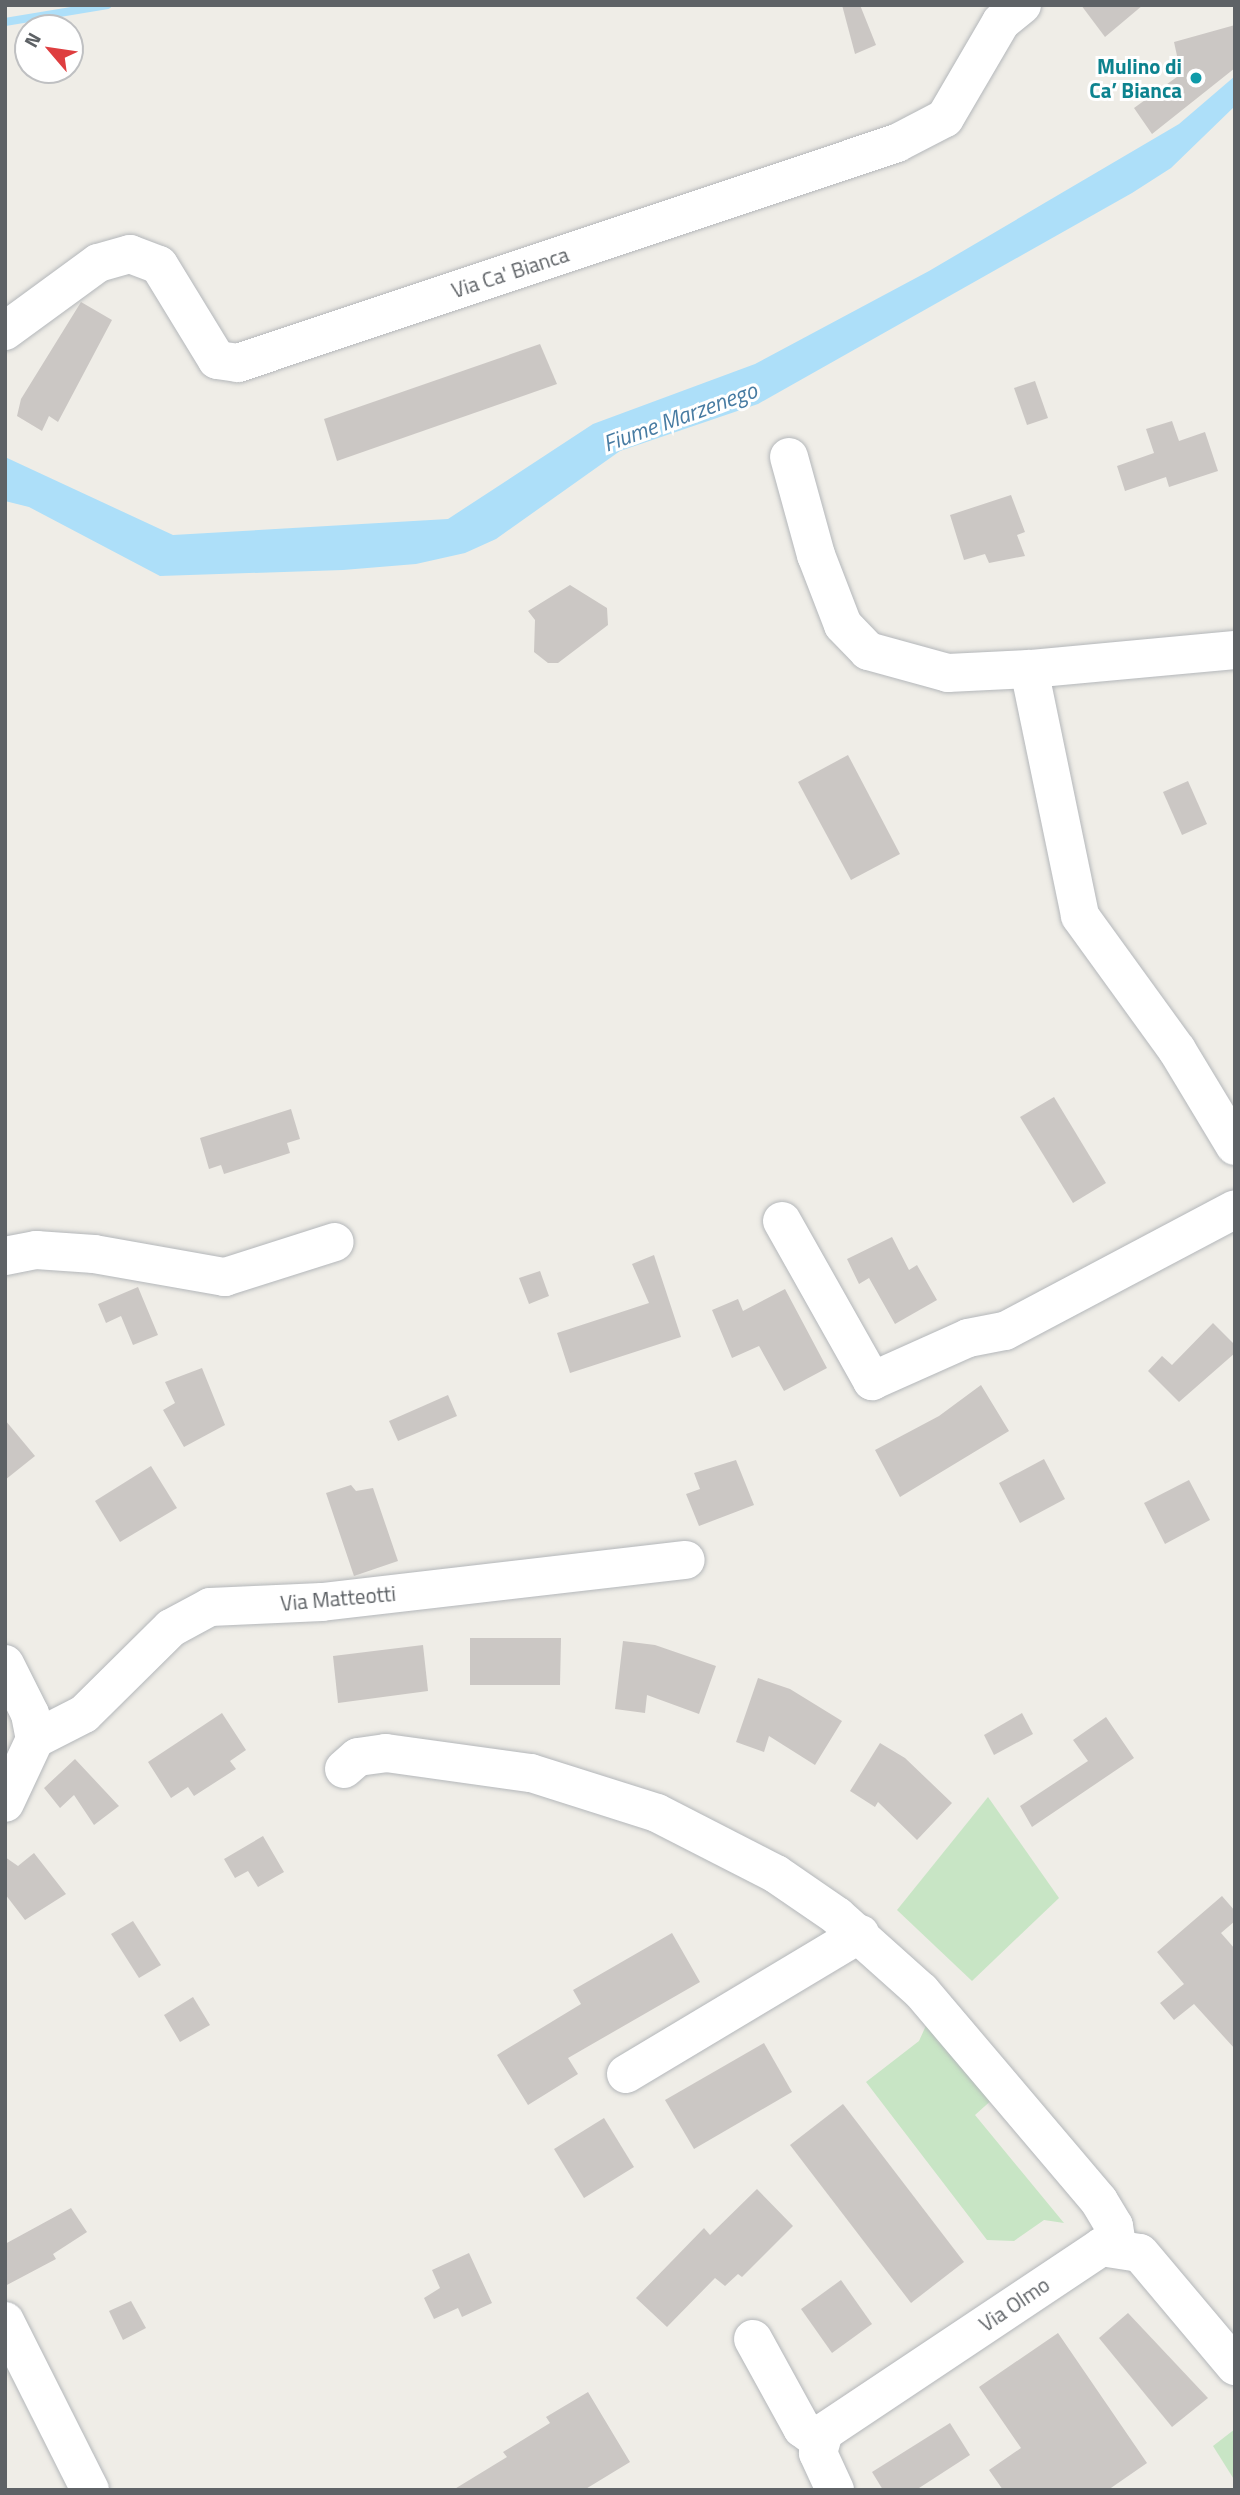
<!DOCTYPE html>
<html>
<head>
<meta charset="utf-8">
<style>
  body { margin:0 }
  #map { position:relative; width:1240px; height:2495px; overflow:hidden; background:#efede7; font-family:"Titillium Web",sans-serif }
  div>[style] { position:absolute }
  .green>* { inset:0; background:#c8e5c5 }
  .water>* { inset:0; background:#addff9 }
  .stream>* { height:8px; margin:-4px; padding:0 4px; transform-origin:4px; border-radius:4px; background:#addff9 }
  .building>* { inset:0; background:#cbc7c4 }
  .roads { filter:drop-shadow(0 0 2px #b4b7ba) drop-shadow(0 0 2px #b4b7ba) }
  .minor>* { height:38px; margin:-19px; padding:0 19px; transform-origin:19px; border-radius:19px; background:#fff }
  .dots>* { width:19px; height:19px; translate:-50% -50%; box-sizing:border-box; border:4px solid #fff; border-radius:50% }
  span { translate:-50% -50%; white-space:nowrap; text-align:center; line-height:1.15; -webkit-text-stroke:6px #fff; paint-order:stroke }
  .culture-label { font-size:21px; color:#0d838f; font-weight:700 }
  .right { translate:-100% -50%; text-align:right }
  .street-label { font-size:21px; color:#5e6266 }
  .water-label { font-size:23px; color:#477ba2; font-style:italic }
  .frame { position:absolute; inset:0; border:7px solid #5e6266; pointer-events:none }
  .north { position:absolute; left:14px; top:14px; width:70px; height:70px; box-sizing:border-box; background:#fff; border:2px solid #bfc0c2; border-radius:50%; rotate:299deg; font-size:19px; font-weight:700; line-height:28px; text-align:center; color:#5e6266 }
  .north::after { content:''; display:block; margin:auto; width:24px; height:32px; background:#de3e40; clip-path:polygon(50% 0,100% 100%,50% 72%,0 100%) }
</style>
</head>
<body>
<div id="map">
  <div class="green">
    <i style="clip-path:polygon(988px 1797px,1059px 1898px,972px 1981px,897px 1910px)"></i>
    <i style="clip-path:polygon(929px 2019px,995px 2097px,975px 2115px,1064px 2223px,1044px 2220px,1014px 2241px,987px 2240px,866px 2082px,919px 2041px)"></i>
    <i style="clip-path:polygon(1235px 2429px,1235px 2481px,1213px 2446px)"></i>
  </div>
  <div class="water">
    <i style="clip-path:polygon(1235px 76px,1235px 106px,1171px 168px,1132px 193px,758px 404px,620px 451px,496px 539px,465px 553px,416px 564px,343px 570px,160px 576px,29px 507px,5px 501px,5px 457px,173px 535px,448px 519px,593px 424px,755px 364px,929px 271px,1179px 124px)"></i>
  </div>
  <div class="stream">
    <i style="left:5px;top:22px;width:104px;rotate:-9.4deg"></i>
  </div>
  <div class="building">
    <i style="clip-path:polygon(842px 5px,860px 5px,876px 45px,855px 54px)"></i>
    <i style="clip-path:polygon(1081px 5px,1143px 5px,1105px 37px)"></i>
    <i style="clip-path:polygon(1235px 25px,1235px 68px,1152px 134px,1134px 108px,1181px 74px,1174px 42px)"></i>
    <i style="clip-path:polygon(81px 302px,112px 320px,58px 422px,49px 416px,42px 431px,17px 416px,21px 399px)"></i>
    <i style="clip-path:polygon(540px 344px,557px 384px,337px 461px,324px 419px)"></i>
    <i style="clip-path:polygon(1035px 381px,1048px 418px,1027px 425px,1014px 388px)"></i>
    <i style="clip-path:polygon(1172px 421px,1179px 441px,1205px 432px,1218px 471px,1169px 487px,1166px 477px,1125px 491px,1117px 466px,1154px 453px,1146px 429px)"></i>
    <i style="clip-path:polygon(1011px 495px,1025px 532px,1017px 535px,1025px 556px,989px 563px,985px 554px,964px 560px,950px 515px)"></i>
    <i style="clip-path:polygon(570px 585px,607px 608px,608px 625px,558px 663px,548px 663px,534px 652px,535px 620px,528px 611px)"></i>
    <i style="clip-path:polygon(848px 755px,900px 854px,851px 880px,798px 782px)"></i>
    <i style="clip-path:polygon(1188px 781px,1207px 824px,1182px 835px,1163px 792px)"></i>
    <i style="clip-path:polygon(1054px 1097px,1106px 1183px,1073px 1203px,1020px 1117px)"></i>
    <i style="clip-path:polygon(291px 1109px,300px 1139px,287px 1143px,290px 1153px,224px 1174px,221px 1165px,209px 1169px,200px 1138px)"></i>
    <i style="clip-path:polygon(892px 1237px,909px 1270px,917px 1265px,937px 1300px,895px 1324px,869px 1278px,859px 1284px,847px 1259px)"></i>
    <i style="clip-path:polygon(654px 1255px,681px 1337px,570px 1373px,557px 1333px,649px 1303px,632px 1264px)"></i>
    <i style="clip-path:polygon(540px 1271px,549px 1296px,529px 1304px,519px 1278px)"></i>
    <i style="clip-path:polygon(138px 1287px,158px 1335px,133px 1345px,121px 1316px,106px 1323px,98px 1304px)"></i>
    <i style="clip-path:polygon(785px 1289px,827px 1368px,784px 1391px,759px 1346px,732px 1358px,712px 1310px,738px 1299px,743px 1311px)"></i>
    <i style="clip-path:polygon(1213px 1323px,1235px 1345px,1235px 1353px,1179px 1402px,1148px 1371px,1162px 1356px,1172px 1365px)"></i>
    <i style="clip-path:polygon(202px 1368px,225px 1425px,184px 1447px,163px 1410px,175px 1403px,165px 1382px)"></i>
    <i style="clip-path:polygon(981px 1385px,1009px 1431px,900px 1497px,875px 1450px,939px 1416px)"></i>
    <i style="clip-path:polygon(448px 1395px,457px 1416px,398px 1441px,389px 1421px)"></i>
    <i style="clip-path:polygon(5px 1420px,35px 1456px,5px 1480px)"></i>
    <i style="clip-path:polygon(1044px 1459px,1065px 1499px,1020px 1523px,999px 1483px)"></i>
    <i style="clip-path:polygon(736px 1460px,754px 1505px,699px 1526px,686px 1494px,700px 1489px,694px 1473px)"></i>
    <i style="clip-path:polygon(151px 1466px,177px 1508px,120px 1542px,95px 1501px)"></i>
    <i style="clip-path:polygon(1189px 1480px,1210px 1520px,1165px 1544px,1144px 1503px)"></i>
    <i style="clip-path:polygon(351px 1485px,356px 1491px,373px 1488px,398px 1561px,354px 1576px,326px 1493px)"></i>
    <i style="clip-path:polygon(470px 1638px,561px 1638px,560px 1685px,470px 1685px)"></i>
    <i style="clip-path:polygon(623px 1641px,655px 1645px,716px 1666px,699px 1714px,647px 1695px,645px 1713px,615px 1709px)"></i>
    <i style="clip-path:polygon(423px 1645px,428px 1691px,338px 1703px,333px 1656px)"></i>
    <i style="clip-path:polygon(758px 1678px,790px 1689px,842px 1721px,815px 1765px,769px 1736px,764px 1752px,736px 1742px)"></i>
    <i style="clip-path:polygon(222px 1713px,246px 1750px,230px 1761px,236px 1769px,194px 1796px,188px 1787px,171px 1798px,148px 1762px)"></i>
    <i style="clip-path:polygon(1022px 1713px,1033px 1734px,994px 1755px,984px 1735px)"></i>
    <i style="clip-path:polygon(1106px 1717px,1134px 1758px,1032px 1827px,1020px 1806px,1088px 1761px,1073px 1740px)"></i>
    <i style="clip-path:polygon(880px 1743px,905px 1758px,952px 1803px,917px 1840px,878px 1802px,875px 1807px,850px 1791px)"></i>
    <i style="clip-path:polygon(75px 1759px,119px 1806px,94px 1825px,74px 1795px,60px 1808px,44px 1788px)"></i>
    <i style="clip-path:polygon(263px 1836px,284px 1872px,258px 1887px,248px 1871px,235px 1878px,224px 1859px)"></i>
    <i style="clip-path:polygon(34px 1853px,66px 1894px,25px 1920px,5px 1894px,5px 1857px,18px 1866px)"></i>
    <i style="clip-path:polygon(1222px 1896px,1235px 1911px,1235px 1921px,1221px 1933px,1235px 1949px,1235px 2049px,1194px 2004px,1174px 2020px,1160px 2003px,1184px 1984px,1157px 1952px)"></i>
    <i style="clip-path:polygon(133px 1921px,161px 1965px,139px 1978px,111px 1934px)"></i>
    <i style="clip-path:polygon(672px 1933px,700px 1982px,568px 2058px,578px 2074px,528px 2105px,497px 2055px,581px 2004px,573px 1990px)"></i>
    <i style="clip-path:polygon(193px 1997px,210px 2025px,180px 2042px,164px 2015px)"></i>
    <i style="clip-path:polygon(764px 2043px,792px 2092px,694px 2149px,665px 2100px)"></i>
    <i style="clip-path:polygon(843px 2104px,964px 2262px,911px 2303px,790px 2145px)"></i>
    <i style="clip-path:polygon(604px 2118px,634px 2167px,584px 2198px,554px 2149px)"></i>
    <i style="clip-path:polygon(757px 2189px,793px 2226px,742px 2277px,738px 2274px,725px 2286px,715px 2278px,667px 2327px,636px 2298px,704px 2228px,710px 2235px)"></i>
    <i style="clip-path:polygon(71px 2208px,87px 2232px,53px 2254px,56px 2259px,5px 2286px,5px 2244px)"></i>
    <i style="clip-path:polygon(469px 2253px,492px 2303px,462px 2317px,458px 2308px,434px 2319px,424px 2298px,440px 2288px,432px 2270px)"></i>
    <i style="clip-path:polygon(841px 2280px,872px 2324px,832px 2353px,801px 2309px)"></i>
    <i style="clip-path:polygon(131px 2301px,146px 2328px,123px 2340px,109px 2311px)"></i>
    <i style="clip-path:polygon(1128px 2313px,1208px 2398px,1172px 2427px,1099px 2338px)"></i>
    <i style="clip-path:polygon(1058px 2333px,1147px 2463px,1108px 2490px,1003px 2490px,989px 2470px,1021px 2448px,979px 2387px)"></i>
    <i style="clip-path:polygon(588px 2392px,630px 2462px,584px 2490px,453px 2490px,507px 2457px,503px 2452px,550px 2423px,546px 2417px)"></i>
    <i style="clip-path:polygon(950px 2423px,970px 2455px,916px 2490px,883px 2490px,872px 2472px)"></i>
  </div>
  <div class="roads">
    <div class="minor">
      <i style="left:5px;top:331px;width:115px;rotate:-36.2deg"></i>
      <i style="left:98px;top:263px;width:33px;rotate:-16deg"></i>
      <i style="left:130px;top:254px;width:31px;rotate:21deg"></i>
      <i style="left:159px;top:265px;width:111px;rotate:58.6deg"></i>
      <i style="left:217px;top:360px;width:21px;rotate:8deg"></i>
      <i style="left:238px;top:363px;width:695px;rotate:-18.46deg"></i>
      <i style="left:897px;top:143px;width:54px;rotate:-27.5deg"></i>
      <i style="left:945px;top:118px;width:111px;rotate:-59.7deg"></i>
      <i style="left:1001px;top:22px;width:27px;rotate:-39deg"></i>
      <i style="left:789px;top:457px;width:102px;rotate:74.6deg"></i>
      <i style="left:816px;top:555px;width:75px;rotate:68.9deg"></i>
      <i style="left:843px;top:625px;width:36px;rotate:46deg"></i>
      <i style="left:868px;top:651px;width:83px;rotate:15.4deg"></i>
      <i style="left:948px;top:673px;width:81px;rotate:-2.8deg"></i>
      <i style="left:1235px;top:650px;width:207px;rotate:174.7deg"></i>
      <i style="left:1029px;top:669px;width:252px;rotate:78.3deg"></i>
      <i style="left:1080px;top:916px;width:165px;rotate:54.1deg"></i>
      <i style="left:1177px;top:1050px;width:112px;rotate:58.9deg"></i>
      <i style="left:782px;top:1221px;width:184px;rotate:60.6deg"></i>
      <i style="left:872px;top:1381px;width:105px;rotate:-24.1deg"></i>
      <i style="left:968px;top:1338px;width:38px;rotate:-11deg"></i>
      <i style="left:1005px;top:1331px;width:260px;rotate:-27.9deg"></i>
      <i style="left:5px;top:1256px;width:32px;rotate:-11deg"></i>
      <i style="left:36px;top:1250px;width:58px;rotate:3.9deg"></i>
      <i style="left:94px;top:1254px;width:133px;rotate:10deg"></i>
      <i style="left:225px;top:1277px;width:115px;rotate:-17.7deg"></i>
      <i style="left:5px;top:1664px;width:56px;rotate:63.4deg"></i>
      <i style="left:30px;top:1714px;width:25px;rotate:79deg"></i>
      <i style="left:344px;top:1769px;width:18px;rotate:-41deg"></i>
      <i style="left:358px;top:1757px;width:28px;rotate:-8deg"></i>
      <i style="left:386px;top:1753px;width:146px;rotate:7.9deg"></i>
      <i style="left:531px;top:1773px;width:132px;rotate:17.6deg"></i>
      <i style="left:657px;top:1813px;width:134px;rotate:27.1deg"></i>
      <i style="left:776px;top:1874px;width:74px;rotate:34.5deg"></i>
      <i style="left:837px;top:1916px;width:113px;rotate:41.8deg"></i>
      <i style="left:921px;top:1991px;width:275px;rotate:49.7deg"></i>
      <i style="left:1099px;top:2201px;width:29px;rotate:59deg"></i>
      <i style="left:1114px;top:2226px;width:19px;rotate:81deg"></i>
      <i style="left:5px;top:1803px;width:71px;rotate:-64.9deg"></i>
      <i style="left:35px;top:1739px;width:55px;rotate:-27deg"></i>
      <i style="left:84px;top:1714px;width:122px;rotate:-44.7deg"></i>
      <i style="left:171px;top:1628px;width:44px;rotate:-28.3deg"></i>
      <i style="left:210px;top:1607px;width:112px;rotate:-2.6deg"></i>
      <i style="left:322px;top:1602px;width:366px;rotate:-6.6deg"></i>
      <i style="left:626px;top:2074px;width:273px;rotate:-30.9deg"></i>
      <i style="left:5px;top:2321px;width:189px;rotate:63.3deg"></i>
      <i style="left:753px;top:2339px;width:102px;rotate:61.2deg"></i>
      <i style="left:802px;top:2428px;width:21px;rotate:37deg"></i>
      <i style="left:835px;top:2490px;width:41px;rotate:-114.7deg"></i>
      <i style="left:818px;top:2453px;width:22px;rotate:-74deg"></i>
      <i style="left:824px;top:2432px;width:333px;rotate:-33.7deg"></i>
      <i style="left:1101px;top:2247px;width:39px;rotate:9deg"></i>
      <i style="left:1140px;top:2253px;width:148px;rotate:49.9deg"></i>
    </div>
  </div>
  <div class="dots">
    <i style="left:1196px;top:78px;background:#0f9aa8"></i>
  </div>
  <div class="culture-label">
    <span class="right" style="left:1182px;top:78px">Mulino di<br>Ca’ Bianca</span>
  </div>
  <div class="street-label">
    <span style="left:510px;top:272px;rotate:-18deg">Via Ca' Bianca</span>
    <span style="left:338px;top:1598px;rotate:-5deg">Via Matteotti</span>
    <span style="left:1014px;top:2304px;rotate:-34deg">Via Olmo</span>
  </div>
  <div class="water-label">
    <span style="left:680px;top:417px;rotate:-20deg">Fiume Marzenego</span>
  </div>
  <div class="frame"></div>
  <div class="north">N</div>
</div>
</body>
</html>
